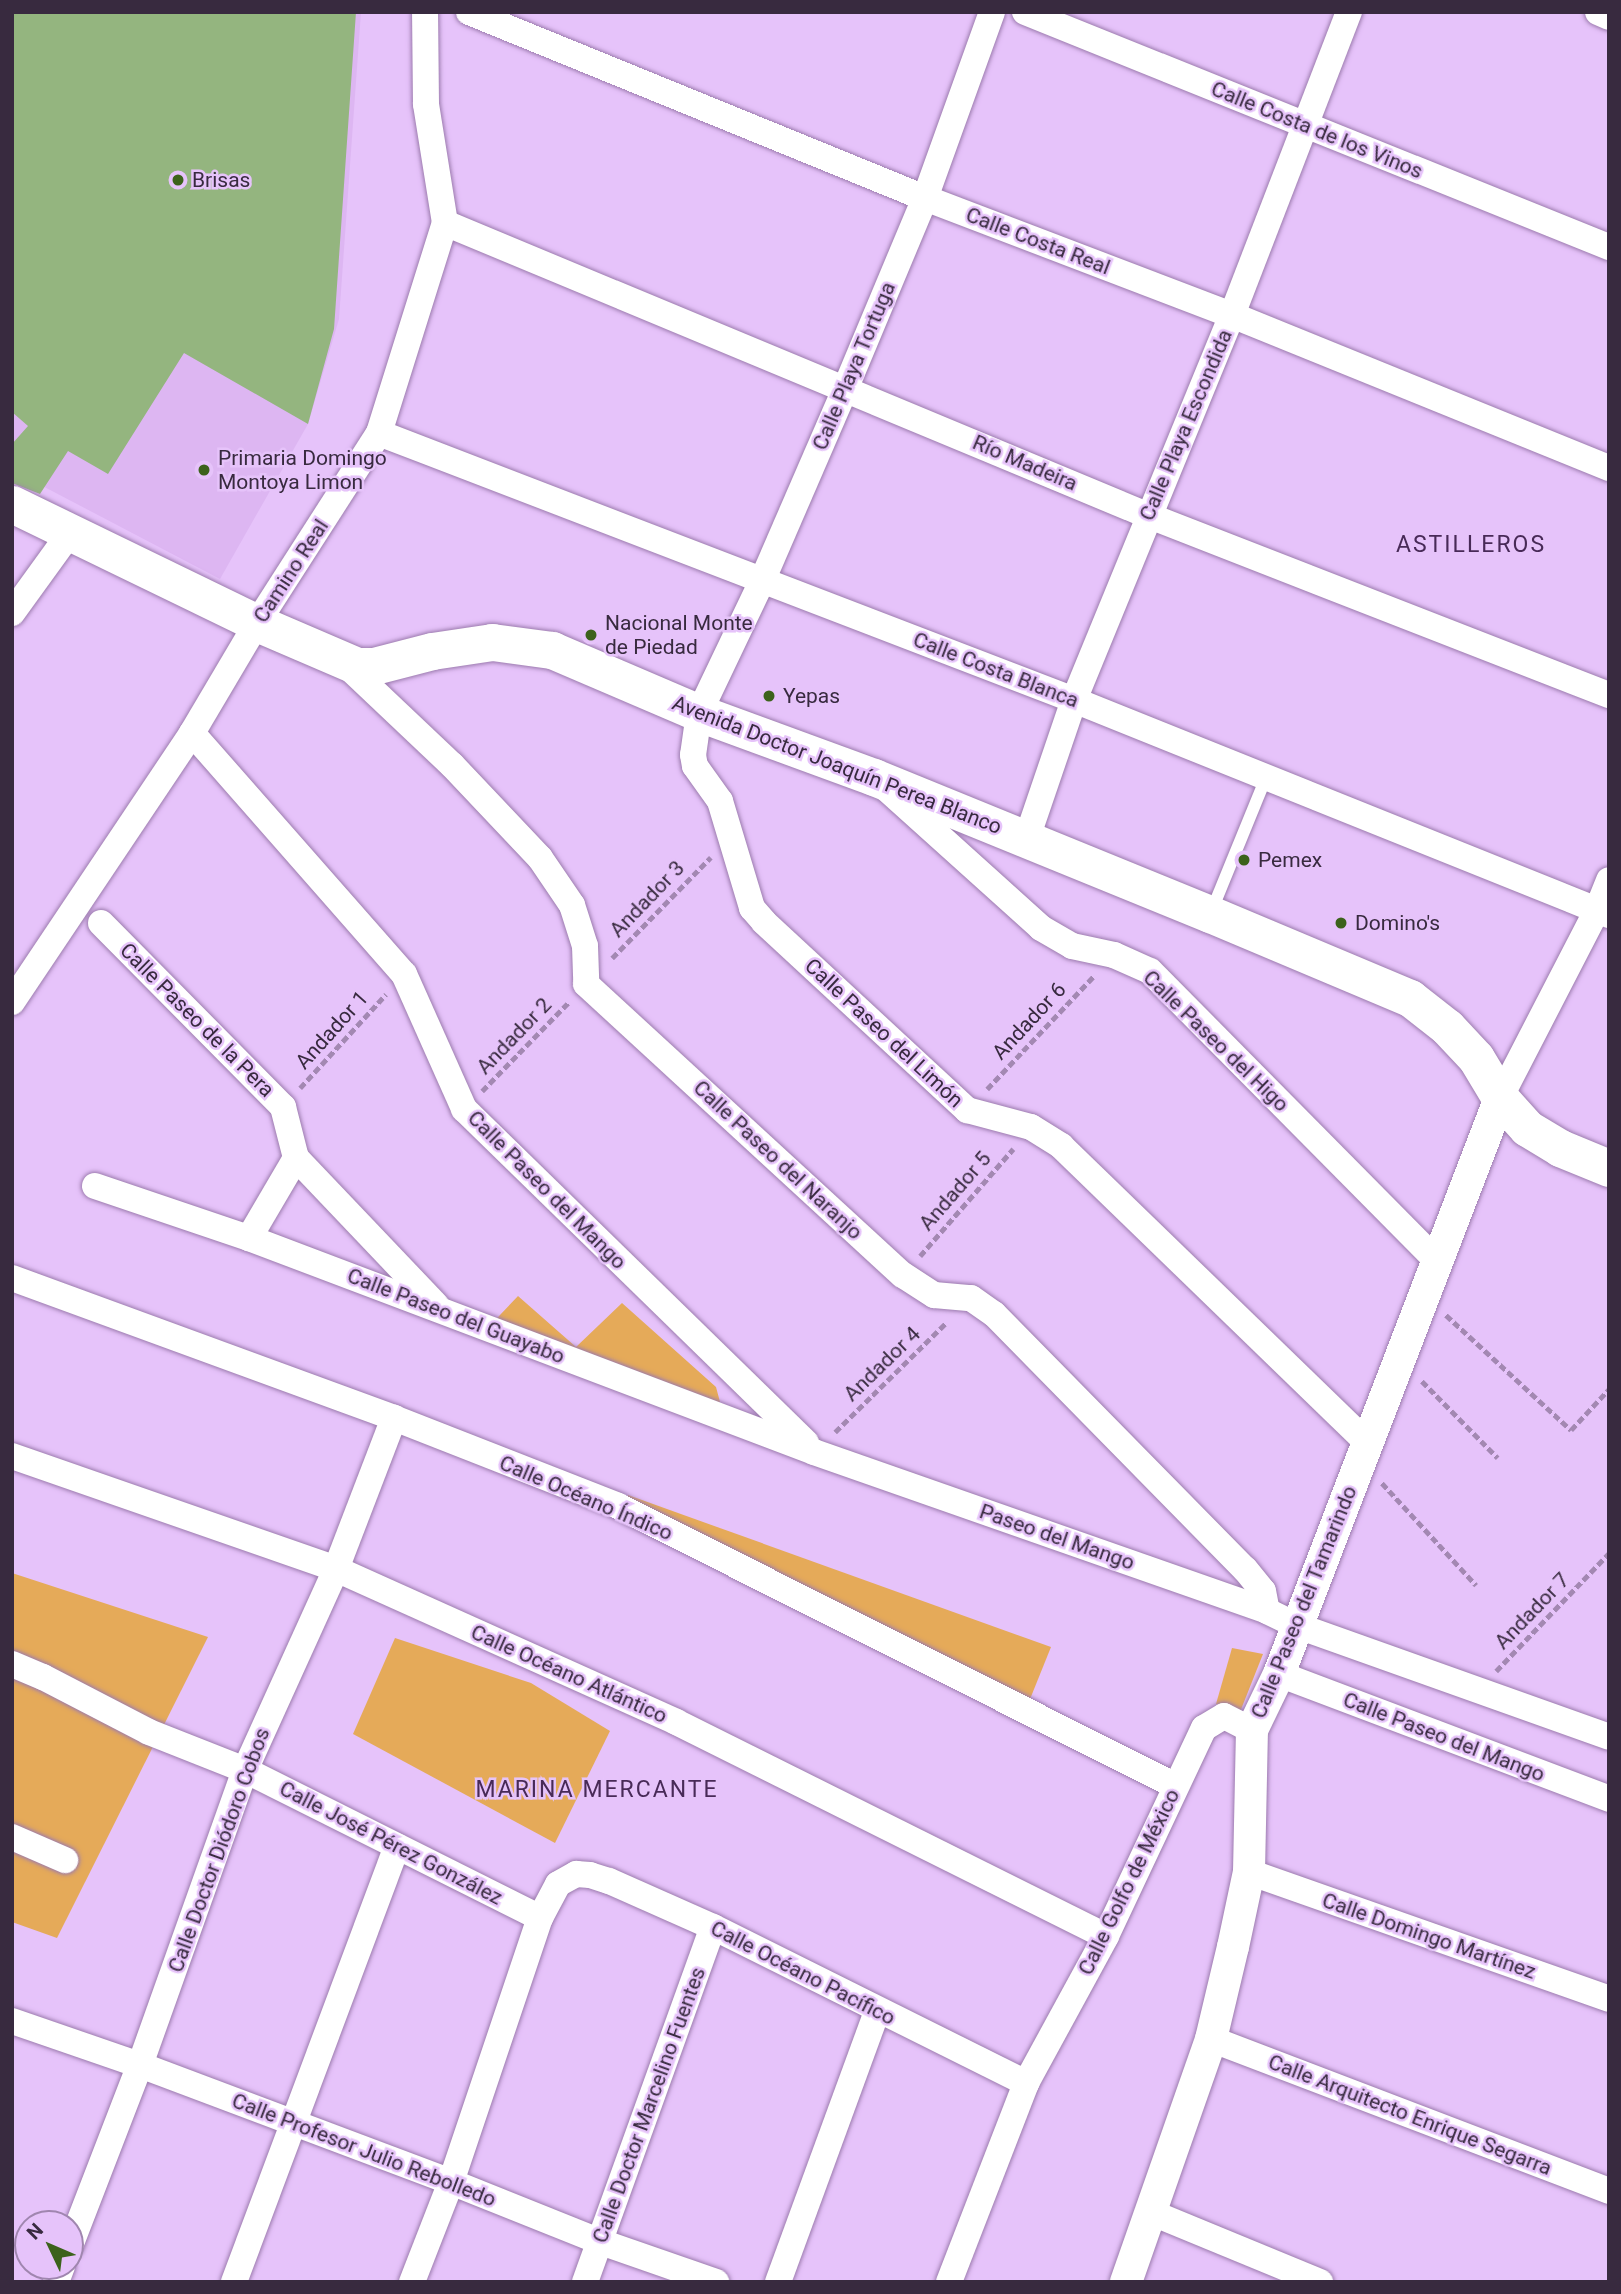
<!DOCTYPE html>
<html>
<head>
<meta charset="utf-8">
<style>
  body { margin:0 }
  #map { position:relative; width:1621px; height:2294px; overflow:hidden; background:#e6c3fa; font-family:Roboto,sans-serif }
  div>[style] { position:absolute }
  .built>* { inset:0; background:#ddb6f2 }
  .green>* { inset:0; background:#e5aa59 }
  .building>* { inset:0; background:#94b57f }
  .path>* { height:4.5px; margin-top:-2.25px; transform-origin:0; background:repeating-linear-gradient(90deg,#a388b2 0 7px,transparent 0 10.5px) }
  .roads { filter:drop-shadow(0 0 2px #9c7bae) drop-shadow(0 0 2px #9c7bae) }
  .service>* { height:12px; margin:-6px; padding:0 6px; transform-origin:6px; border-radius:6px; background:#fff }
  .minor>* { height:26px; margin:-13px; padding:0 13px; transform-origin:13px; border-radius:13px; background:#fff }
  .tertiary>* { height:32px; margin:-16px; padding:0 16px; transform-origin:16px; border-radius:16px; background:#fff }
  .secondary>* { height:37px; margin:-18.5px; padding:0 18.5px; transform-origin:18.5px; border-radius:18.5px; background:#fff }
  .dots>* { width:19px; height:19px; translate:-50% -50%; box-sizing:border-box; border:4px solid #e6c3fa; border-radius:50% }
  span { translate:-50% -50%; white-space:nowrap; text-align:center; line-height:1.15; -webkit-text-stroke:5px #e6c3fa; paint-order:stroke }
  .street-label { font-size:21px; color:#382a3f }
  .poi-label { font-size:21px; color:#382a3f }
  .left { translate:0 -50%; text-align:left }
  .neighbourhood-label { font-size:23px; color:#482a57; letter-spacing:2px }
  .frame { position:absolute; inset:0; border:14px solid #382a3f; pointer-events:none }
  .north { position:absolute; left:14px; top:2210px; width:70px; height:70px; box-sizing:border-box; background:#e6c3fa; border:2px solid #a086af; border-radius:50%; rotate:314deg; font-size:19px; font-weight:700; line-height:28px; text-align:center; color:#382a3f }
  .north::after { content:''; display:block; margin:auto; width:24px; height:32px; background:#3c621b; clip-path:polygon(50% 0,100% 100%,50% 72%,0 100%) }
</style>
</head>
<body>
<div id="map">
  <div class="built">
    <i style="clip-path:polygon(12px 12px,361px 12px,339px 319px,308px 424px,220px 579px,12px 470px)"></i>
  </div>
  <div class="green">
    <i style="clip-path:polygon(518px 1296px,576px 1347px,622px 1303px,716px 1387px,720px 1402px,681px 1410px,480px 1336px)"></i>
    <i style="clip-path:polygon(628px 1495px,1051px 1647px,1022px 1719px,620px 1520px)"></i>
    <i style="clip-path:polygon(12px 1573px,208px 1637px,57px 1938px,12px 1922px)"></i>
    <i style="clip-path:polygon(395px 1638px,531px 1683px,610px 1731px,555px 1843px,353px 1734px)"></i>
    <i style="clip-path:polygon(1232px 1648px,1263px 1654px,1240px 1712px,1216px 1704px)"></i>
  </div>
  <div class="building">
    <i style="clip-path:polygon(12px 12px,356px 12px,334px 329px,308px 424px,184px 353px,108px 474px,68px 451px,40px 494px,12px 483px,12px 444px,28px 426px,12px 412px)"></i>
  </div>
  <div class="path">
    <i style="left:612px;top:958px;width:141px;rotate:-45.6deg"></i>
    <i style="left:300px;top:1088px;width:127px;rotate:-47.5deg"></i>
    <i style="left:987px;top:1089px;width:156px;rotate:-46.6deg"></i>
    <i style="left:482px;top:1091px;width:124px;rotate:-45.7deg"></i>
    <i style="left:920px;top:1256px;width:142px;rotate:-49deg"></i>
    <i style="left:1446px;top:1315px;width:170px;rotate:42.6deg"></i>
    <i style="left:1571px;top:1430px;width:56px;rotate:-47.2deg"></i>
    <i style="left:1422px;top:1381px;width:108px;rotate:45.4deg"></i>
    <i style="left:835px;top:1432px;width:156px;rotate:-44.5deg"></i>
    <i style="left:1382px;top:1483px;width:139px;rotate:47.3deg"></i>
    <i style="left:1496px;top:1671px;width:163px;rotate:-46.2deg"></i>
  </div>
  <div class="roads">
    <div class="service">
      <i style="left:1212px;top:910px;width:143px;rotate:-67.8deg"></i>
    </div>
    <div class="minor">
      <i style="left:469px;top:12px;width:492px;rotate:22.2deg"></i>
      <i style="left:925px;top:198px;width:329px;rotate:20.9deg"></i>
      <i style="left:1232px;top:315px;width:407px;rotate:22.1deg"></i>
      <i style="left:992px;top:12px;width:198px;rotate:109.8deg"></i>
      <i style="left:925px;top:198px;width:205px;rotate:112.7deg"></i>
      <i style="left:846px;top:387px;width:209px;rotate:113.4deg"></i>
      <i style="left:763px;top:579px;width:148px;rotate:115.5deg"></i>
      <i style="left:699px;top:713px;width:42px;rotate:98.1deg"></i>
      <i style="left:693px;top:755px;width:11px;rotate:80deg"></i>
      <i style="left:695px;top:766px;width:43px;rotate:54.5deg"></i>
      <i style="left:720px;top:801px;width:112px;rotate:73.3deg"></i>
      <i style="left:752px;top:908px;width:18px;rotate:49deg"></i>
      <i style="left:764px;top:922px;width:277px;rotate:42.8deg"></i>
      <i style="left:967px;top:1110px;width:66px;rotate:14.9deg"></i>
      <i style="left:1031px;top:1127px;width:36px;rotate:32deg"></i>
      <i style="left:1061px;top:1146px;width:427px;rotate:44.1deg"></i>
      <i style="left:1025px;top:12px;width:630px;rotate:21.92deg"></i>
      <i style="left:1598px;top:12px;width:12px;rotate:24deg"></i>
      <i style="left:445px;top:223px;width:760px;rotate:22.59deg"></i>
      <i style="left:1147px;top:515px;width:496px;rotate:21.3deg"></i>
      <i style="left:379px;top:433px;width:745px;rotate:21.02deg"></i>
      <i style="left:1074px;top:700px;width:577px;rotate:21.89deg"></i>
      <i style="left:12px;top:613px;width:102px;rotate:-54.1deg"></i>
      <i style="left:342px;top:661px;width:151px;rotate:43.4deg"></i>
      <i style="left:452px;top:765px;width:128px;rotate:46.6deg"></i>
      <i style="left:540px;top:858px;width:57px;rotate:55.8deg"></i>
      <i style="left:572px;top:905px;width:43px;rotate:72.4deg"></i>
      <i style="left:585px;top:946px;width:38px;rotate:88deg"></i>
      <i style="left:586px;top:984px;width:430px;rotate:42.6deg"></i>
      <i style="left:903px;top:1275px;width:37px;rotate:33deg"></i>
      <i style="left:934px;top:1295px;width:37px;rotate:5deg"></i>
      <i style="left:971px;top:1298px;width:28px;rotate:35deg"></i>
      <i style="left:994px;top:1314px;width:358px;rotate:45.5deg"></i>
      <i style="left:1245px;top:1569px;width:28px;rotate:51deg"></i>
      <i style="left:1263px;top:1591px;width:20px;rotate:79deg"></i>
      <i style="left:192px;top:733px;width:321px;rotate:48.7deg"></i>
      <i style="left:404px;top:974px;width:148px;rotate:66deg"></i>
      <i style="left:464px;top:1109px;width:478px;rotate:44.3deg"></i>
      <i style="left:888px;top:790px;width:206px;rotate:42deg"></i>
      <i style="left:1041px;top:928px;width:36px;rotate:30deg"></i>
      <i style="left:1072px;top:946px;width:43px;rotate:12.1deg"></i>
      <i style="left:1114px;top:955px;width:39px;rotate:24deg"></i>
      <i style="left:1150px;top:971px;width:409px;rotate:45.3deg"></i>
      <i style="left:1027px;top:838px;width:146px;rotate:-71.2deg"></i>
      <i style="left:1074px;top:700px;width:416px;rotate:-67.7deg"></i>
      <i style="left:1232px;top:315px;width:325px;rotate:-68.9deg"></i>
      <i style="left:101px;top:923px;width:259px;rotate:45.3deg"></i>
      <i style="left:283px;top:1107px;width:53px;rotate:75.7deg"></i>
      <i style="left:296px;top:1158px;width:203px;rotate:46.4deg"></i>
      <i style="left:12px;top:1002px;width:324px;rotate:-56.2deg"></i>
      <i style="left:192px;top:733px;width:128px;rotate:-59.4deg"></i>
      <i style="left:257px;top:623px;width:226px;rotate:-57.3deg"></i>
      <i style="left:379px;top:433px;width:220px;rotate:-72.6deg"></i>
      <i style="left:445px;top:223px;width:121px;rotate:-99.1deg"></i>
      <i style="left:426px;top:104px;width:92px;rotate:-90.6deg"></i>
      <i style="left:1500px;top:1098px;width:212px;rotate:-62.7deg"></i>
      <i style="left:1597px;top:910px;width:32px;rotate:-68deg"></i>
      <i style="left:95px;top:1186px;width:163px;rotate:18.7deg"></i>
      <i style="left:249px;top:1238px;width:604px;rotate:20.74deg"></i>
      <i style="left:814px;top:1452px;width:480px;rotate:19.3deg"></i>
      <i style="left:1267px;top:1611px;width:34px;rotate:26deg"></i>
      <i style="left:1298px;top:1626px;width:330px;rotate:19.6deg"></i>
      <i style="left:249px;top:1238px;width:93px;rotate:-59.6deg"></i>
      <i style="left:12px;top:1278px;width:407px;rotate:20.1deg"></i>
      <i style="left:394px;top:1418px;width:241px;rotate:21.4deg"></i>
      <i style="left:618px;top:1506px;width:624px;rotate:26.65deg"></i>
      <i style="left:12px;top:1456px;width:343px;rotate:19.2deg"></i>
      <i style="left:336px;top:1569px;width:373px;rotate:24.2deg"></i>
      <i style="left:676px;top:1722px;width:480px;rotate:26.5deg"></i>
      <i style="left:12px;top:1664px;width:34px;rotate:23deg"></i>
      <i style="left:43px;top:1677px;width:119px;rotate:27.4deg"></i>
      <i style="left:149px;top:1732px;width:103px;rotate:21.6deg"></i>
      <i style="left:245px;top:1770px;width:330px;rotate:26.6deg"></i>
      <i style="left:1279px;top:1674px;width:353px;rotate:20.7deg"></i>
      <i style="left:12px;top:1837px;width:58px;rotate:23.5deg"></i>
      <i style="left:1249px;top:1872px;width:382px;rotate:19.4deg"></i>
      <i style="left:12px;top:2021px;width:135px;rotate:19deg"></i>
      <i style="left:140px;top:2065px;width:332px;rotate:20.6deg"></i>
      <i style="left:451px;top:2182px;width:162px;rotate:21.8deg"></i>
      <i style="left:601px;top:2242px;width:122px;rotate:19.2deg"></i>
      <i style="left:1211px;top:2039px;width:426px;rotate:20.9deg"></i>
      <i style="left:1150px;top:2212px;width:184px;rotate:22.4deg"></i>
      <i style="left:70px;top:2246px;width:194px;rotate:-68.9deg"></i>
      <i style="left:140px;top:2065px;width:313px;rotate:-70.4deg"></i>
      <i style="left:245px;top:1770px;width:221px;rotate:-65.6deg"></i>
      <i style="left:336px;top:1569px;width:162px;rotate:-69deg"></i>
      <i style="left:56px;top:2282px;width:17px;rotate:-69deg"></i>
      <i style="left:234px;top:2282px;width:465px;rotate:-69.5deg"></i>
      <i style="left:412px;top:2282px;width:107px;rotate:-68.7deg"></i>
      <i style="left:451px;top:2182px;width:279px;rotate:-71.4deg"></i>
      <i style="left:540px;top:1918px;width:38px;rotate:-62deg"></i>
      <i style="left:558px;top:1884px;width:21px;rotate:-29deg"></i>
      <i style="left:576px;top:1874px;width:14px;rotate:4deg"></i>
      <i style="left:590px;top:1875px;width:20px;rotate:18deg"></i>
      <i style="left:609px;top:1881px;width:114px;rotate:23.9deg"></i>
      <i style="left:713px;top:1927px;width:350px;rotate:26.5deg"></i>
      <i style="left:585px;top:2282px;width:377px;rotate:-70.2deg"></i>
      <i style="left:778px;top:2282px;width:289px;rotate:-69.9deg"></i>
      <i style="left:949px;top:2282px;width:213px;rotate:-68.8deg"></i>
      <i style="left:1026px;top:2083px;width:167px;rotate:-61.4deg"></i>
      <i style="left:1106px;top:1936px;width:230px;rotate:-64.8deg"></i>
      <i style="left:1204px;top:1728px;width:23px;rotate:-31deg"></i>
      <i style="left:1224px;top:1716px;width:31px;rotate:27deg"></i>
    </div>
    <div class="tertiary">
      <i style="left:1126px;top:2282px;width:257px;rotate:-70.7deg"></i>
      <i style="left:1211px;top:2039px;width:95px;rotate:-76.6deg"></i>
      <i style="left:1233px;top:1947px;width:77px;rotate:-78deg"></i>
      <i style="left:1249px;top:1872px;width:142px;rotate:-88.8deg"></i>
      <i style="left:1252px;top:1730px;width:62px;rotate:-64.3deg"></i>
      <i style="left:1279px;top:1674px;width:617px;rotate:-69.01deg"></i>
    </div>
    <div class="secondary">
      <i style="left:12px;top:504px;width:272px;rotate:25.9deg"></i>
      <i style="left:257px;top:623px;width:109px;rotate:23.3deg"></i>
      <i style="left:357px;top:666px;width:17px"></i>
      <i style="left:374px;top:666px;width:60px;rotate:-14.5deg"></i>
      <i style="left:432px;top:651px;width:61px;rotate:-8.5deg"></i>
      <i style="left:492px;top:642px;width:61px;rotate:7.6deg"></i>
      <i style="left:552px;top:650px;width:160px;rotate:23.2deg"></i>
      <i style="left:699px;top:713px;width:186px;rotate:20.1deg"></i>
      <i style="left:874px;top:777px;width:363px;rotate:22.2deg"></i>
      <i style="left:1210px;top:914px;width:217px;rotate:22.8deg"></i>
      <i style="left:1410px;top:998px;width:47px;rotate:38.1deg"></i>
      <i style="left:1447px;top:1027px;width:42px;rotate:46.9deg"></i>
      <i style="left:1476px;top:1058px;width:47px;rotate:59deg"></i>
      <i style="left:1500px;top:1098px;width:40px;rotate:48deg"></i>
      <i style="left:1527px;top:1128px;width:39px;rotate:31deg"></i>
      <i style="left:1560px;top:1148px;width:53px;rotate:22.2deg"></i>
    </div>
  </div>
  <div class="dots">
    <i style="left:178px;top:180px;background:#3c621b"></i>
    <i style="left:204px;top:470px;background:#3c621b"></i>
    <i style="left:591px;top:635px;background:#3c621b"></i>
    <i style="left:769px;top:696px;background:#3c621b"></i>
    <i style="left:1244px;top:860px;background:#3c621b"></i>
    <i style="left:1341px;top:923px;background:#3c621b"></i>
  </div>
  <div class="street-label">
    <span style="left:1317px;top:130px;rotate:22deg">Calle Costa de los Vinos</span>
    <span style="left:1038px;top:241px;rotate:21deg">Calle Costa Real</span>
    <span style="left:854px;top:366px;rotate:-67deg">Calle Playa Tortuga</span>
    <span style="left:1186px;top:425px;rotate:-67deg">Calle Playa Escondida</span>
    <span style="left:1025px;top:463px;rotate:23deg">Río Madeira</span>
    <span style="left:291px;top:571px;rotate:-57deg">Camino Real</span>
    <span style="left:996px;top:670px;rotate:21deg">Calle Costa Blanca</span>
    <span style="left:837px;top:765px;rotate:21deg">Avenida Doctor Joaquín Perea Blanco</span>
    <span style="left:647px;top:899px;rotate:-46deg">Andador 3</span>
    <span style="left:197px;top:1020px;rotate:45deg">Calle Paseo de la Pera</span>
    <span style="left:1029px;top:1021px;rotate:-47deg">Andador 6</span>
    <span style="left:332px;top:1030px;rotate:-48deg">Andador 1</span>
    <span style="left:884px;top:1033px;rotate:43deg">Calle Paseo del Limón</span>
    <span style="left:514px;top:1036px;rotate:-46deg">Andador 2</span>
    <span style="left:1216px;top:1041px;rotate:44deg">Calle Paseo del Higo</span>
    <span style="left:778px;top:1160px;rotate:43deg">Calle Paseo del Naranjo</span>
    <span style="left:547px;top:1190px;rotate:45deg">Calle Paseo del Mango</span>
    <span style="left:955px;top:1191px;rotate:-49deg">Andador 5</span>
    <span style="left:456px;top:1316px;rotate:21deg">Calle Paseo del Guayabo</span>
    <span style="left:882px;top:1364px;rotate:-44deg">Andador 4</span>
    <span style="left:586px;top:1498px;rotate:23deg">Calle Océano Índico</span>
    <span style="left:1057px;top:1537px;rotate:19deg">Paseo del Mango</span>
    <span style="left:1304px;top:1602px;rotate:-68deg">Calle Paseo del Tamarindo</span>
    <span style="left:1532px;top:1611px;rotate:-46deg">Andador 7</span>
    <span style="left:569px;top:1674px;rotate:24deg">Calle Océano Atlántico</span>
    <span style="left:1444px;top:1737px;rotate:21deg">Calle Paseo del Mango</span>
    <span style="left:391px;top:1843px;rotate:27deg">Calle José Pérez González</span>
    <span style="left:219px;top:1850px;rotate:-70deg">Calle Doctor Diódoro Cobos</span>
    <span style="left:1129px;top:1882px;rotate:-64deg">Calle Golfo de México</span>
    <span style="left:1429px;top:1936px;rotate:19deg">Calle Domingo Martínez</span>
    <span style="left:803px;top:1973px;rotate:27deg">Calle Océano Pacífico</span>
    <span style="left:649px;top:2105px;rotate:-70deg">Calle Doctor Marcelino Fuentes</span>
    <span style="left:1410px;top:2115px;rotate:21deg">Calle Arquitecto Enrique Segarra</span>
    <span style="left:364px;top:2150px;rotate:21deg">Calle Profesor Julio Rebolledo</span>
  </div>
  <div class="poi-label">
    <span class="left" style="left:192px;top:180px">Brisas</span>
    <span class="left" style="left:218px;top:470px">Primaria Domingo<br>Montoya Limon</span>
    <span class="left" style="left:605px;top:635px">Nacional Monte<br>de Piedad</span>
    <span class="left" style="left:783px;top:696px">Yepas</span>
    <span class="left" style="left:1258px;top:860px">Pemex</span>
    <span class="left" style="left:1355px;top:923px">Domino's</span>
  </div>
  <div class="neighbourhood-label">
    <span style="left:1471px;top:545px">ASTILLEROS</span>
    <span style="left:597px;top:1790px">MARINA MERCANTE</span>
  </div>
  <div class="frame"></div>
  <div class="north">N</div>
</div>
</body>
</html>
